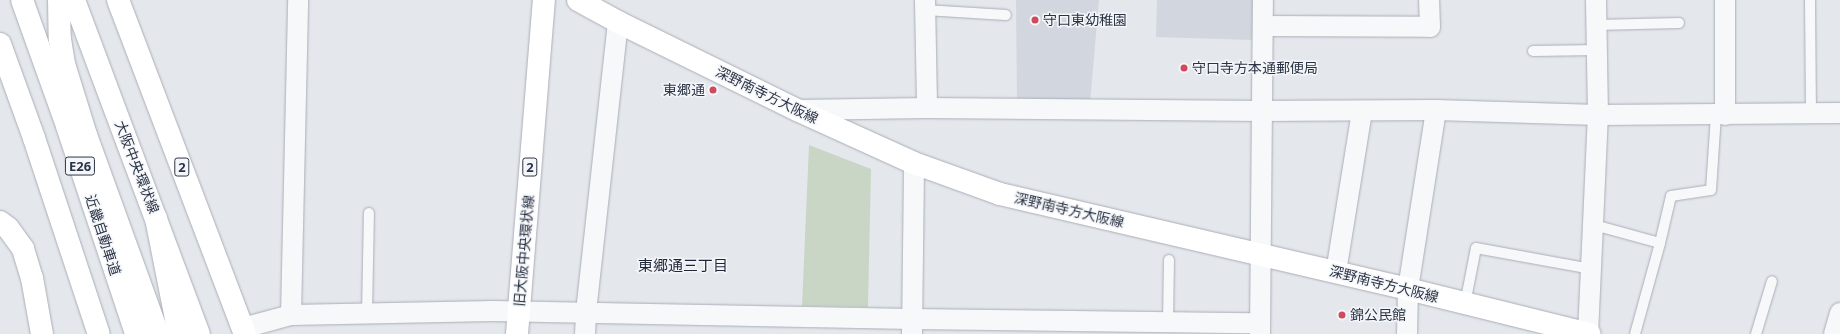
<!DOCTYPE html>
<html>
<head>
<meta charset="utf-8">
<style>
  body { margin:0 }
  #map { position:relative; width:1840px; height:334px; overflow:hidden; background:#e4e7ec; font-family:"Noto Sans","Noto Sans JP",sans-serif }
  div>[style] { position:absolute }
  .built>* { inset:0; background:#d2d6de }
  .green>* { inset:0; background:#c9d6c5 }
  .roads { filter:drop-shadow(0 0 1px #a9aeb7) drop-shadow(0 0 1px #a9aeb7) }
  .service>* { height:10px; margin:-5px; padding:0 5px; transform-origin:5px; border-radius:5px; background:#f7f8fa }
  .minor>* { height:20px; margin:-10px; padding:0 10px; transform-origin:10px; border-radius:10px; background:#f7f8fa }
  .secondary>* { height:22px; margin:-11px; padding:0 11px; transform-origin:11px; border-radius:11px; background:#fff }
  .primary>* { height:22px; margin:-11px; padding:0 11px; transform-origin:11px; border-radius:11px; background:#fff }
  .motorway>* { height:22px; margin:-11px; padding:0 11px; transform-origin:11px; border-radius:11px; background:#fff }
  .dots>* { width:11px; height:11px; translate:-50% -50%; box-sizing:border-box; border:2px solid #f4f6f9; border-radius:50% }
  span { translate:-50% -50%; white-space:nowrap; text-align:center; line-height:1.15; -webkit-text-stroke:3px #f4f6f9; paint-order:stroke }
  .shield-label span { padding:1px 3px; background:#f4f6f9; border:1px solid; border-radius:3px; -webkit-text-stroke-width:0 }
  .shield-label { font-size:13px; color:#2b3445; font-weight:700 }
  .poi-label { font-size:14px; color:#2b3445 }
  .left { translate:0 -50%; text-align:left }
  .right { translate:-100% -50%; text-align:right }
  .street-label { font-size:14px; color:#2b3445 }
  .neighbourhood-label { font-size:15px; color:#1d2536 }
</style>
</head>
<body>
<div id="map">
  <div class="built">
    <i style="clip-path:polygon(1016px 0,1099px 0,1090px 103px,1017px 101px)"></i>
    <i style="clip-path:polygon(1157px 0,1253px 0,1253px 40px,1156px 37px)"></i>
  </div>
  <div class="green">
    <i style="clip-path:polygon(809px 145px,871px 169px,868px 307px,802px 306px)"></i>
  </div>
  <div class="roads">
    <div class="service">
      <i style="left:1810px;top:0;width:114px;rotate:89.5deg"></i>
      <i style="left:925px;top:10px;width:81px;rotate:3.5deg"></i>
      <i style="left:1596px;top:25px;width:83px;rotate:-1.4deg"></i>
      <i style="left:1533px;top:51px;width:64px;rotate:-0.9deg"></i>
      <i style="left:1594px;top:225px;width:68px;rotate:15.3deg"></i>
      <i style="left:1465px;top:304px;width:57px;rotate:-78.9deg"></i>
      <i style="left:1476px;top:248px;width:118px;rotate:10.3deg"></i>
      <i style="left:367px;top:314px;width:101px;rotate:-88.9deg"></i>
      <i style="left:1168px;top:322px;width:62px;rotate:-89.1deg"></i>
      <i style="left:1635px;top:334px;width:94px;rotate:-74.6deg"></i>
      <i style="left:1660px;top:243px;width:48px;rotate:-76.8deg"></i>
      <i style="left:1671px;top:196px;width:40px;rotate:-8.5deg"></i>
      <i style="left:1711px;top:190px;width:76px;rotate:-86.2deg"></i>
      <i style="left:1756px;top:334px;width:55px;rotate:-73.2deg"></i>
    </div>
    <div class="minor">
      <i style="left:925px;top:0;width:108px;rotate:88.9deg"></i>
      <i style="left:1263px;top:26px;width:167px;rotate:0.3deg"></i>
      <i style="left:1430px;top:27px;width:27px;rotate:-92deg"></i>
      <i style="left:797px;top:110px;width:130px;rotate:-0.9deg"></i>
      <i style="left:927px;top:108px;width:335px;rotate:0.5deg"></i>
      <i style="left:1262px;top:111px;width:174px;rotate:-0.3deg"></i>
      <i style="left:1436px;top:110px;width:162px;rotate:1.8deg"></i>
      <i style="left:1598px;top:115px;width:242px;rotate:-0.5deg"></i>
      <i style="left:1725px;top:115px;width:115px;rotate:-90deg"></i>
      <i style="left:1336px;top:272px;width:163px;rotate:-80.8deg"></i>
      <i style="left:291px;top:315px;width:315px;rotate:-88.7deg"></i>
      <i style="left:243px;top:328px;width:50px;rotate:-15.2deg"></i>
      <i style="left:291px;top:315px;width:202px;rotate:-1.1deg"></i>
      <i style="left:493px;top:311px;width:419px;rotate:1.1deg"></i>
      <i style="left:912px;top:319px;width:348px;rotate:0.7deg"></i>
      <i style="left:585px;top:334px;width:22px;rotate:-87deg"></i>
      <i style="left:586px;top:312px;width:292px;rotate:-83.7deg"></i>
      <i style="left:912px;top:334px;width:171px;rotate:-89.3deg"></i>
      <i style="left:1260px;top:334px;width:334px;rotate:-89.5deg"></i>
      <i style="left:1407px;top:334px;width:45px;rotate:-88.7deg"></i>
      <i style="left:1408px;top:289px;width:181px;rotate:-81.1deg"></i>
      <i style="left:1588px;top:334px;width:219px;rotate:-87.4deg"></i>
      <i style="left:1598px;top:115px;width:115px;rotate:-91deg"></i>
      <i style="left:1834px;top:334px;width:22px;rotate:-74deg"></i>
    </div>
    <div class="secondary">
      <i style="left:578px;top:0;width:46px;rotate:28.8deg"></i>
      <i style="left:618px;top:22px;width:199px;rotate:26.2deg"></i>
      <i style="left:797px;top:110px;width:128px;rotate:24.4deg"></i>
      <i style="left:914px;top:163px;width:91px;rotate:19.8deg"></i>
      <i style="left:1000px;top:194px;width:419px;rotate:13.1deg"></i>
      <i style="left:1408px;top:289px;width:187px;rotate:13.9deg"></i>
    </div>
    <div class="primary">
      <i style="left:74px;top:0;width:357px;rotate:69.5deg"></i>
      <i style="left:118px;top:0;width:357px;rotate:69.2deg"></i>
      <i style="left:517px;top:334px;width:335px;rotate:-85.4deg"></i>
    </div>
    <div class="motorway">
      <i style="left:22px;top:0;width:134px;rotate:70.3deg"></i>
      <i style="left:67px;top:126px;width:219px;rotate:71.6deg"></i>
      <i style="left:59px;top:0;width:39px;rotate:89deg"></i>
      <i style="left:60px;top:39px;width:25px;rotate:81deg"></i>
      <i style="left:64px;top:64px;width:74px;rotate:72.8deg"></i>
      <i style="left:86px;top:135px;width:212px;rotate:70.1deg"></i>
      <i style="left:0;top:44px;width:100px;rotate:70.1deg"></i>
      <i style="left:34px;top:138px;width:206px;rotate:71.7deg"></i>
      <i style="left:156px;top:218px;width:118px;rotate:78.8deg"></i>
      <i style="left:0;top:222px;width:10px;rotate:37deg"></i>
      <i style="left:8px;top:228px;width:26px;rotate:54deg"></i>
      <i style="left:23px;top:249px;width:30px;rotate:73deg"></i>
      <i style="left:32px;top:278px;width:57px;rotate:79.9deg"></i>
    </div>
  </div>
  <div class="dots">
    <i style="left:1035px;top:20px;background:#d1495b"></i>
    <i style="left:1184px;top:68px;background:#d1495b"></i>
    <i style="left:713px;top:90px;background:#d1495b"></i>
    <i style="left:1342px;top:315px;background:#d1495b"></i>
  </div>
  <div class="shield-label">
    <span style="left:80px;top:166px">E26</span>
    <span style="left:182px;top:167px">2</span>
    <span style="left:530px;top:167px">2</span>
  </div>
  <div class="poi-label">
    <span class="left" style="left:1043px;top:20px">守口東幼稚園</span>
    <span class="left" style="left:1192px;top:68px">守口寺方本通郵便局</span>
    <span class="right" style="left:705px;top:90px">東郷通</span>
    <span class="left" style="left:1350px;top:315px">錦公民館</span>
  </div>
  <div class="street-label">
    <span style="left:767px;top:95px;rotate:26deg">深野南寺方大阪線</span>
    <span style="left:137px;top:167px;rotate:69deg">大阪中央環状線</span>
    <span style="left:1069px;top:210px;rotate:13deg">深野南寺方大阪線</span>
    <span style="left:103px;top:235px;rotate:72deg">近畿自動車道</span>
    <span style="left:524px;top:251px;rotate:-85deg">旧大阪中央環状線</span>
    <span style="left:1384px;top:284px;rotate:14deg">深野南寺方大阪線</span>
  </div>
  <div class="neighbourhood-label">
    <span style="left:683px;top:266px">東郷通三丁目</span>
  </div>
</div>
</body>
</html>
